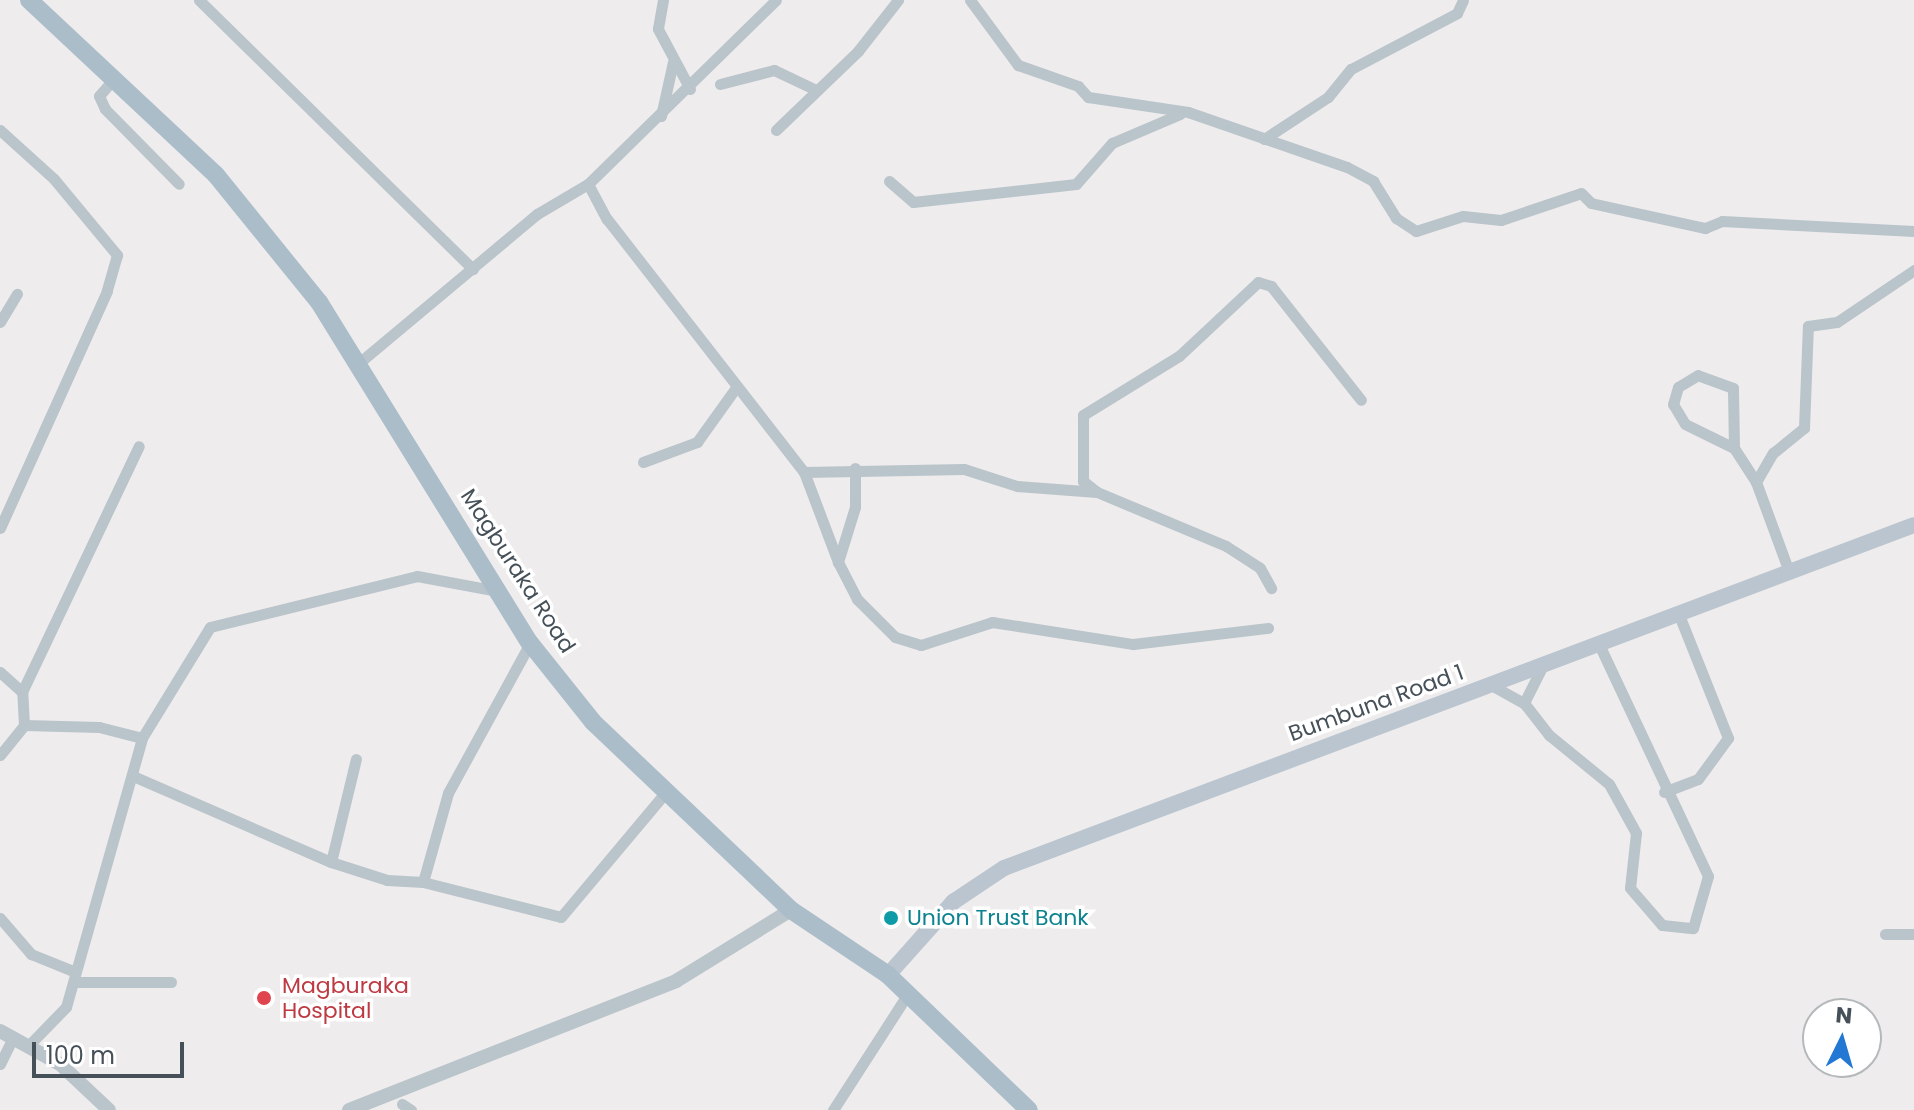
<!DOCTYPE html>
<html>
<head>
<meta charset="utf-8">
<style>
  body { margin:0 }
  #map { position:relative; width:1914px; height:1110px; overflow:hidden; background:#eeecec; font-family:Poppins,sans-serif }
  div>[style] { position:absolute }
  .minor>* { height:11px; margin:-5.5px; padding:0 5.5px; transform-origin:5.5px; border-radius:5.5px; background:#bac4cb }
  .tertiary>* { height:14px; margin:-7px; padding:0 7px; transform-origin:7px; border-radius:7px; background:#bac4cb }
  .secondary>* { height:16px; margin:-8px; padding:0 8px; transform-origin:8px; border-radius:8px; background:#bac5cf }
  .primary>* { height:18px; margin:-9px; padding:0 9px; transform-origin:9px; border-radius:9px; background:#acbdca }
  .dots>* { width:22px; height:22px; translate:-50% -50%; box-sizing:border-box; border:4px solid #fff; border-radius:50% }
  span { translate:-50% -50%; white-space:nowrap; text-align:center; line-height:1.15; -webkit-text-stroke:7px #fff; paint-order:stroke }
  .street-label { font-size:22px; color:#455058 }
  .culture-label { font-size:22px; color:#0d838f }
  .left { translate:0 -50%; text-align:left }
  .health-label { font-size:22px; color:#be3a42 }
  .north { position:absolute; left:1802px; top:998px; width:80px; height:80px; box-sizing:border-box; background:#fff; border:2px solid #b5b9bc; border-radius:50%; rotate:5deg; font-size:22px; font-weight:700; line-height:32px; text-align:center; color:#455058 }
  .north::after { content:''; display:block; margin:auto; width:28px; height:36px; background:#2278d2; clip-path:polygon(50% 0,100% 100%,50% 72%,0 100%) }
  .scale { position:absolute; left:32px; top:1042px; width:152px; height:36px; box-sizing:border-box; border:4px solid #455058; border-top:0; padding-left:10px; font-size:24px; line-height:28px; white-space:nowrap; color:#455058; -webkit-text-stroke:6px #fff; paint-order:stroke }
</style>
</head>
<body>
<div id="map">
  <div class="minor">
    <i style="left:199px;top:0;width:384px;rotate:44.5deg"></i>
    <i style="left:663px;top:0;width:29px;rotate:100deg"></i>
    <i style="left:658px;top:29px;width:68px;rotate:61.9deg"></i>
    <i style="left:970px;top:0;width:81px;rotate:53.6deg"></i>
    <i style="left:1018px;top:65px;width:64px;rotate:19.3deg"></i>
    <i style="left:1078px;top:86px;width:15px;rotate:48deg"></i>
    <i style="left:1088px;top:97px;width:101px;rotate:8.5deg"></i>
    <i style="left:1188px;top:112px;width:168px;rotate:19.1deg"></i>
    <i style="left:1347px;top:167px;width:30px;rotate:28deg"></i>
    <i style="left:1373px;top:181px;width:44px;rotate:58.1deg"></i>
    <i style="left:1396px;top:218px;width:24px;rotate:33deg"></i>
    <i style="left:1416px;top:231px;width:49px;rotate:-17.7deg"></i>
    <i style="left:1463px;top:216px;width:38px;rotate:6deg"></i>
    <i style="left:1501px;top:220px;width:84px;rotate:-18.6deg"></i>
    <i style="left:1581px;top:193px;width:14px;rotate:45deg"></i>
    <i style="left:1591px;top:203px;width:117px;rotate:12.4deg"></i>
    <i style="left:1705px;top:228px;width:18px;rotate:-22deg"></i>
    <i style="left:1722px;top:221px;width:192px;rotate:3deg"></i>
    <i style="left:111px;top:82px;width:18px;rotate:131deg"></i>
    <i style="left:99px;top:96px;width:14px;rotate:65deg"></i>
    <i style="left:105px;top:109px;width:105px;rotate:45.4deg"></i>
    <i style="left:720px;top:84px;width:56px;rotate:-14.5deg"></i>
    <i style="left:774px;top:70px;width:44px;rotate:25.4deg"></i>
    <i style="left:661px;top:116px;width:55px;rotate:-77.5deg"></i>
    <i style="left:0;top:130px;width:73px;rotate:42.2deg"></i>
    <i style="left:54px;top:179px;width:99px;rotate:50.3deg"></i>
    <i style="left:117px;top:255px;width:37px;rotate:106deg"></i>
    <i style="left:107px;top:291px;width:260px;rotate:114.3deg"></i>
    <i style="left:776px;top:130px;width:114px;rotate:-43.9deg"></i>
    <i style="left:858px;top:51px;width:65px;rotate:-51.9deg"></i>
    <i style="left:1264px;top:139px;width:77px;rotate:-33.3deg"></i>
    <i style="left:1328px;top:97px;width:36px;rotate:-51deg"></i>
    <i style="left:1351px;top:69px;width:120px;rotate:-27.8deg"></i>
    <i style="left:1457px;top:13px;width:14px;rotate:-65deg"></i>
    <i style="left:889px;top:181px;width:32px;rotate:41deg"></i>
    <i style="left:913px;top:202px;width:164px;rotate:-6.3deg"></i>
    <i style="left:1076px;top:184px;width:55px;rotate:-48.7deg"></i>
    <i style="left:1112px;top:143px;width:74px;rotate:-23.1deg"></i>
    <i style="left:588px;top:184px;width:40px;rotate:62deg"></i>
    <i style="left:607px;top:219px;width:321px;rotate:52.1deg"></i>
    <i style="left:804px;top:472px;width:160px;rotate:-1.1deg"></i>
    <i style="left:964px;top:469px;width:56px;rotate:17.8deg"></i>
    <i style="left:1017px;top:486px;width:80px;rotate:4.3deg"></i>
    <i style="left:1097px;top:492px;width:140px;rotate:22.7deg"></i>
    <i style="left:1226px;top:546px;width:40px;rotate:32.9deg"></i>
    <i style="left:1260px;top:568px;width:23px;rotate:61deg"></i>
    <i style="left:0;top:322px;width:33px;rotate:-59deg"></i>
    <i style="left:360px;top:362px;width:231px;rotate:-39.9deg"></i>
    <i style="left:537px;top:214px;width:59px;rotate:-30.5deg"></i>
    <i style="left:588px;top:184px;width:263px;rotate:-44.4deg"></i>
    <i style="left:1734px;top:448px;width:60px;rotate:-91deg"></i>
    <i style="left:1733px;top:388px;width:37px;rotate:-160deg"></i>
    <i style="left:1698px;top:375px;width:23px;rotate:149deg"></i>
    <i style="left:1678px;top:387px;width:18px;rotate:106deg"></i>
    <i style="left:1673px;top:404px;width:23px;rotate:59deg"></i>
    <i style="left:1685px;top:424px;width:55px;rotate:26.1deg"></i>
    <i style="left:1734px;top:448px;width:40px;rotate:57.1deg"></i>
    <i style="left:1756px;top:482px;width:34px;rotate:-60deg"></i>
    <i style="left:1773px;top:453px;width:40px;rotate:-39deg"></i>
    <i style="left:1804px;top:428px;width:102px;rotate:-87.8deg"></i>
    <i style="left:1808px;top:326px;width:29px;rotate:-8deg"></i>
    <i style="left:1837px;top:322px;width:93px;rotate:-34deg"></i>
    <i style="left:643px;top:462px;width:58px;rotate:-20.3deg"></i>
    <i style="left:697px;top:442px;width:65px;rotate:-54.4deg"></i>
    <i style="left:855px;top:468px;width:39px;rotate:90deg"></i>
    <i style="left:855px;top:507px;width:58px;rotate:107.2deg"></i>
    <i style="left:838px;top:562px;width:42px;rotate:62.8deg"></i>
    <i style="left:857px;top:599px;width:54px;rotate:45deg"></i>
    <i style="left:895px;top:637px;width:27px;rotate:17deg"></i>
    <i style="left:921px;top:645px;width:75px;rotate:-17.9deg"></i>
    <i style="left:992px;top:622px;width:143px;rotate:8.9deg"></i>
    <i style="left:1133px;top:644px;width:136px;rotate:-6.8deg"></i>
    <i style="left:804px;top:472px;width:96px;rotate:69.3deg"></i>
    <i style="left:1756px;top:482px;width:93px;rotate:69.8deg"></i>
    <i style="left:1788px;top:569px;width:9px;rotate:139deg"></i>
    <i style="left:1097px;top:492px;width:18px;rotate:-142deg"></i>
    <i style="left:1083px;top:481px;width:66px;rotate:-90deg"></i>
    <i style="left:1083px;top:415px;width:113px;rotate:-31.6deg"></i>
    <i style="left:1179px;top:356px;width:108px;rotate:-43.1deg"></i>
    <i style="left:1258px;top:282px;width:14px;rotate:17deg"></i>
    <i style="left:1271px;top:286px;width:145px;rotate:51.7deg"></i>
    <i style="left:1543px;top:665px;width:42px;rotate:116.6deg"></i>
    <i style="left:1524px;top:703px;width:41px;rotate:52deg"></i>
    <i style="left:1549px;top:735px;width:77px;rotate:39.2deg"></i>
    <i style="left:1609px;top:784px;width:56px;rotate:61.1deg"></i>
    <i style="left:1636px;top:833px;width:55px;rotate:96.2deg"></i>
    <i style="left:1630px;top:888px;width:49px;rotate:49.1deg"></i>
    <i style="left:1662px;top:925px;width:31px;rotate:6deg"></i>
    <i style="left:1693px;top:928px;width:54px;rotate:-73.9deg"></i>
    <i style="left:1708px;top:876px;width:256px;rotate:-115.2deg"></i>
    <i style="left:0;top:672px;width:30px;rotate:42deg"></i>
    <i style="left:1491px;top:685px;width:38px;rotate:29deg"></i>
    <i style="left:24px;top:725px;width:75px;rotate:1.5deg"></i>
    <i style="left:99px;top:727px;width:44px;rotate:14.3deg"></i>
    <i style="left:0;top:755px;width:38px;rotate:-51deg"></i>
    <i style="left:24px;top:725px;width:33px;rotate:-93deg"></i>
    <i style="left:22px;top:692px;width:272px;rotate:-64.6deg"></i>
    <i style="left:133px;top:776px;width:216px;rotate:23.5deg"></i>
    <i style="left:331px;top:862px;width:59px;rotate:17.8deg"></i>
    <i style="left:387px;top:880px;width:36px;rotate:3deg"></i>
    <i style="left:423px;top:882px;width:92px;rotate:-74.3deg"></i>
    <i style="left:448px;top:793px;width:171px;rotate:-61.3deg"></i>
    <i style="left:1664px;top:792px;width:36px;rotate:-21deg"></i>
    <i style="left:1698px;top:779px;width:51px;rotate:-53.8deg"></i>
    <i style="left:1728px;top:738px;width:132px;rotate:-111.7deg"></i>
    <i style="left:331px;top:862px;width:106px;rotate:-76.4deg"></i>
    <i style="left:423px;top:882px;width:142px;rotate:14.2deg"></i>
    <i style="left:561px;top:917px;width:162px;rotate:-50deg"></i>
    <i style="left:0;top:918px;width:48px;rotate:49.3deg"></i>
    <i style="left:31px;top:954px;width:45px;rotate:22deg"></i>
    <i style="left:1885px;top:934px;width:29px"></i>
    <i style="left:74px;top:982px;width:97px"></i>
    <i style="left:29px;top:1045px;width:53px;rotate:-45.8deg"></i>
    <i style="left:66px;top:1007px;width:280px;rotate:-74.2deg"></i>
    <i style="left:142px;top:738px;width:130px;rotate:-58.5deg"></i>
    <i style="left:210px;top:627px;width:213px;rotate:-13.8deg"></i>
    <i style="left:417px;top:576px;width:81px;rotate:10.6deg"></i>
    <i style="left:0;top:1064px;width:30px;rotate:-64deg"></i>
    <i style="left:402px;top:1104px;width:11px;rotate:34deg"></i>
    <i style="left:833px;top:1110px;width:137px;rotate:-57.2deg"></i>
  </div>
  <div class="tertiary">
    <i style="left:0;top:1031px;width:68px;rotate:28.8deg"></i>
    <i style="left:60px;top:1064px;width:67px;rotate:43.2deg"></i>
    <i style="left:349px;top:1110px;width:352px;rotate:-21.5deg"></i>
    <i style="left:676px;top:981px;width:135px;rotate:-31.7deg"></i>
  </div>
  <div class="secondary">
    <i style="left:888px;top:975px;width:98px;rotate:-48.3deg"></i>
    <i style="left:953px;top:902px;width:61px;rotate:-33.7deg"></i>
    <i style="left:1004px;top:868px;width:972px;rotate:-20.65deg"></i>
  </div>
  <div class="primary">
    <i style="left:29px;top:0;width:256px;rotate:43.1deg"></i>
    <i style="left:216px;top:175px;width:164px;rotate:51deg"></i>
    <i style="left:319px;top:302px;width:401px;rotate:58.3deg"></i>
    <i style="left:530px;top:643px;width:101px;rotate:51.4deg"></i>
    <i style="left:593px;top:722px;width:273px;rotate:43.5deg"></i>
    <i style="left:791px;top:910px;width:117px;rotate:33.8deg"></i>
    <i style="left:888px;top:975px;width:195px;rotate:43.8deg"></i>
  </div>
  <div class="dots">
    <i style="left:891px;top:918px;background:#0f9aa8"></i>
    <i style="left:264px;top:998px;background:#e0444e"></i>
  </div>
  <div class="street-label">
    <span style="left:518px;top:571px;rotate:57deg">Magburaka Road</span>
    <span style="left:1376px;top:703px;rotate:-20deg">Bumbuna Road 1</span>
  </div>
  <div class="culture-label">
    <span class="left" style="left:907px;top:918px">Union Trust Bank</span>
  </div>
  <div class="health-label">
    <span class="left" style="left:282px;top:998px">Magburaka<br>Hospital</span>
  </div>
  <div class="north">N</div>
  <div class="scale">100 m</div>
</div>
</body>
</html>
